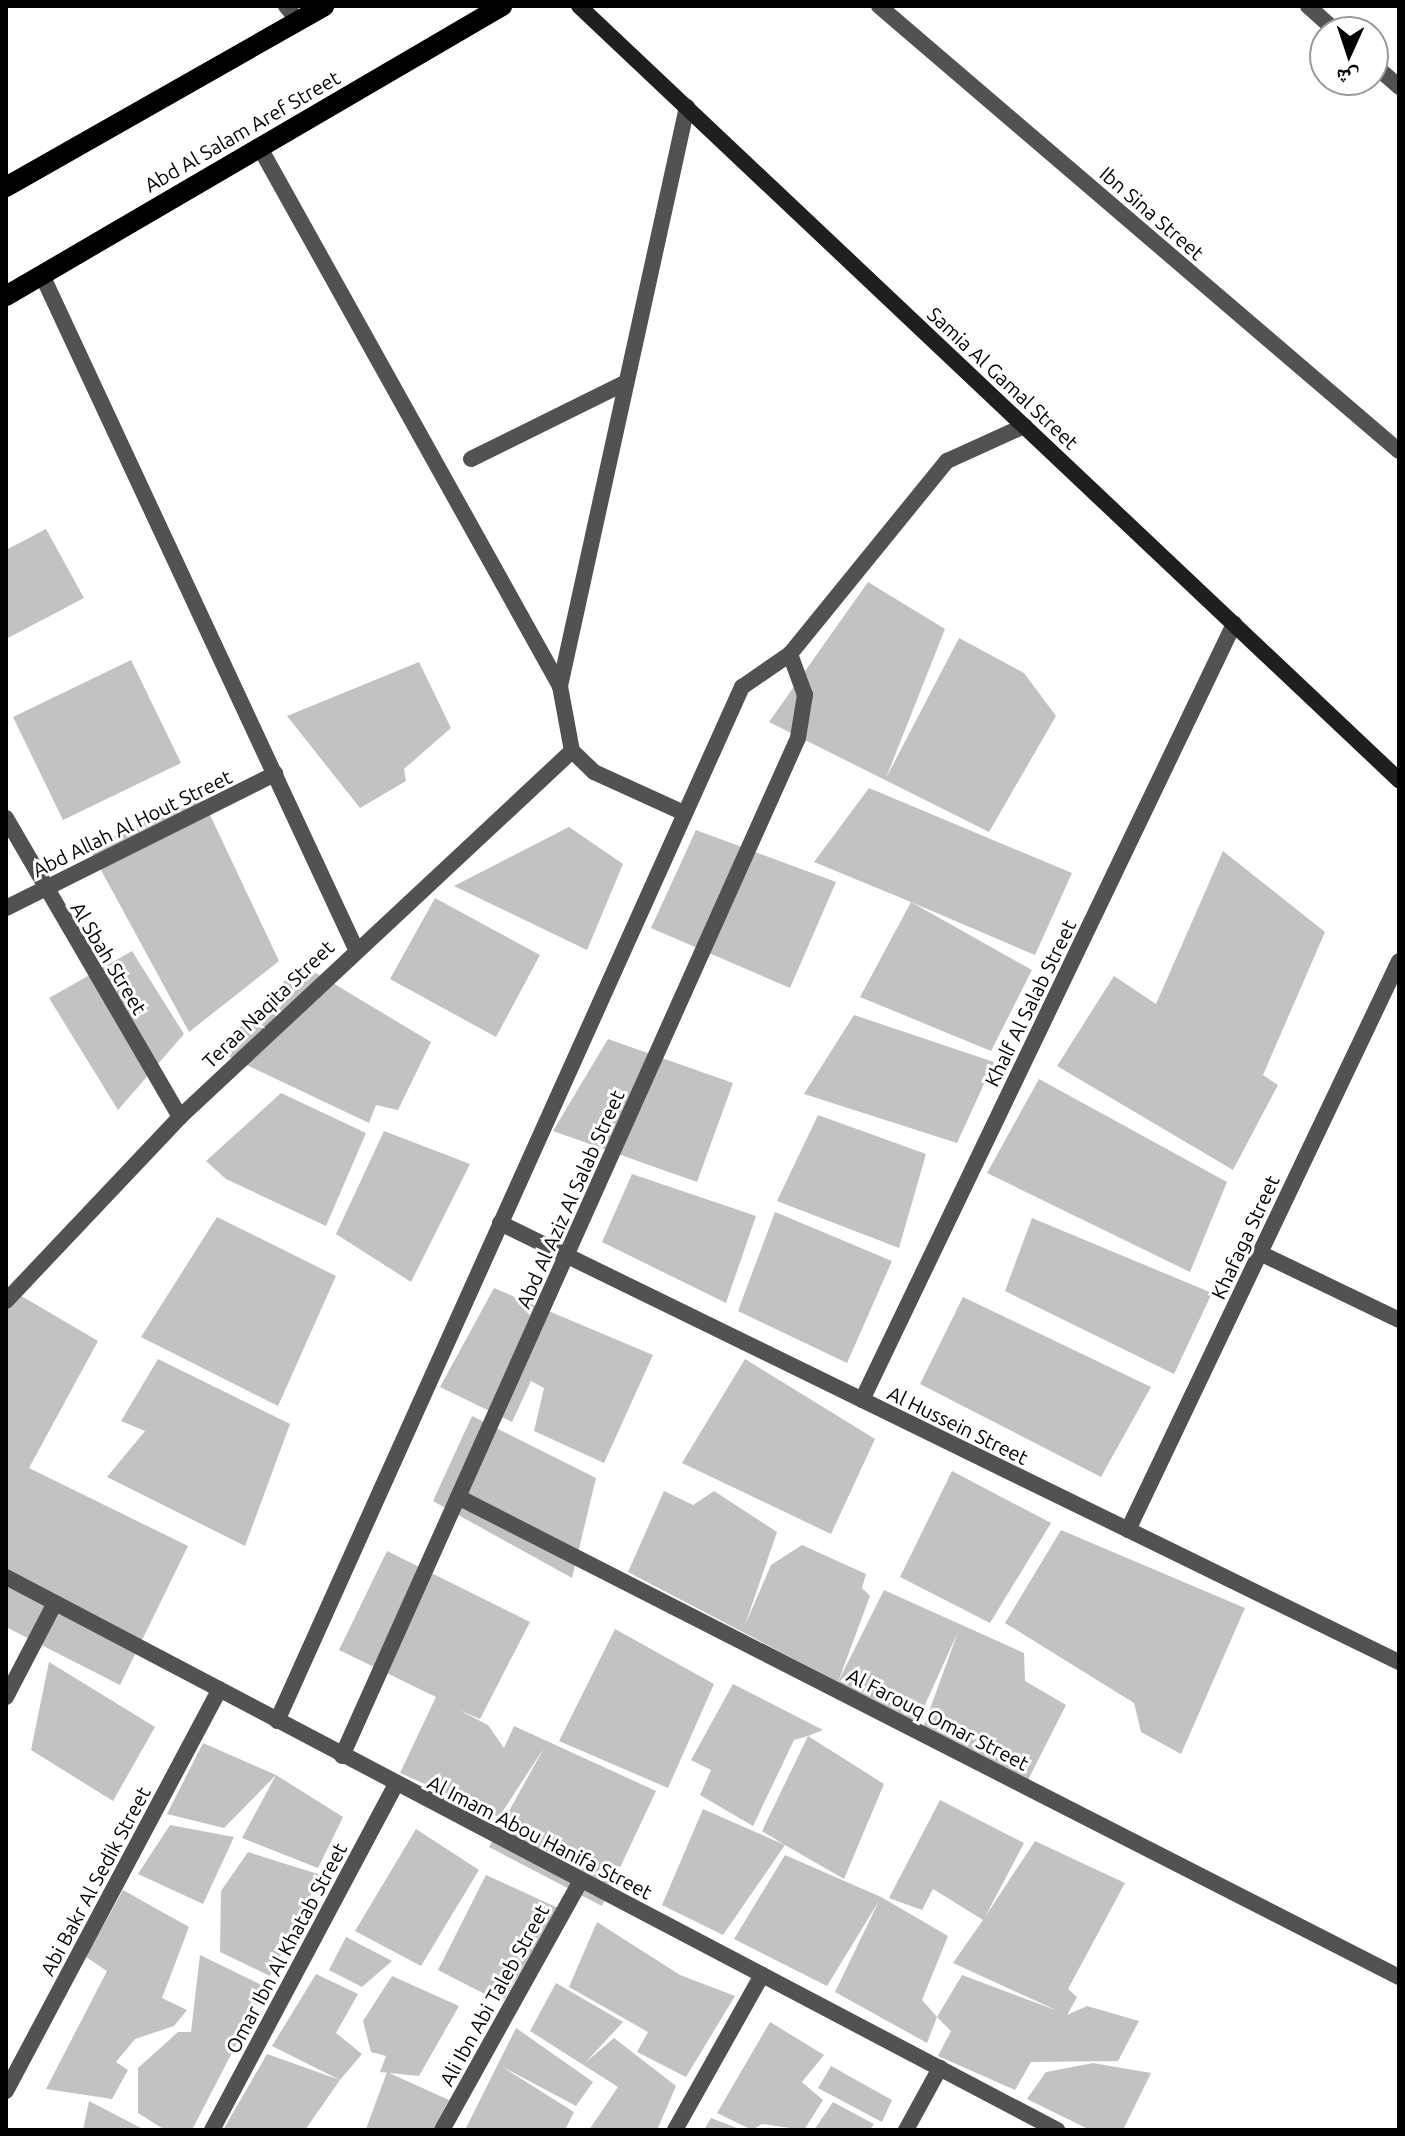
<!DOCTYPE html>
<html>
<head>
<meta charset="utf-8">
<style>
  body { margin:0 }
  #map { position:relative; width:1405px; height:2136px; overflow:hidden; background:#fff; font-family:Ubuntu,"Noto Naskh Arabic",sans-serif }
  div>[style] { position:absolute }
  .building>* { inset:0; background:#c2c2c2 }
  .lane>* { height:16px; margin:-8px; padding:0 8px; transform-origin:8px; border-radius:8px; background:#525252 }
  .street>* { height:16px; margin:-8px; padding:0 8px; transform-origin:8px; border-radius:8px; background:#525252 }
  .secondary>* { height:16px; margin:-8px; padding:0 8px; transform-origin:8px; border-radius:8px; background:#1f1f1f }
  .primary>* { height:20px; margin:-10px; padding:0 10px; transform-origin:10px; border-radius:10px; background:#000 }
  span { translate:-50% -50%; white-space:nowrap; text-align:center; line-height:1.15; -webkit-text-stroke:6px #fff; paint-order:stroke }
  .street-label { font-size:20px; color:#000 }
  .frame { position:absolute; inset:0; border:8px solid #000; pointer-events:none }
  .north { position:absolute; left:1309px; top:16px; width:80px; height:80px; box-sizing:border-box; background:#fff; border:2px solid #999; border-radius:50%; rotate:183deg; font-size:22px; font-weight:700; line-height:32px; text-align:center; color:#000 }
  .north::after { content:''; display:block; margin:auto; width:28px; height:36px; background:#000; clip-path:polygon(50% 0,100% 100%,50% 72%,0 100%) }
</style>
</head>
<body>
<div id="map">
  <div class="building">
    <i style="clip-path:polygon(46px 529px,84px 598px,6px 639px,6px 550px)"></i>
    <i style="clip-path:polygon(868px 582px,945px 629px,886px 778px,959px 638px,1024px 673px,1056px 716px,989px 832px,769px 722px)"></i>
    <i style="clip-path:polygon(131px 660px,181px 763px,63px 820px,13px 717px)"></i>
    <i style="clip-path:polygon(419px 662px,451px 728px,404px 769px,406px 781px,360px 808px,287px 716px)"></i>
    <i style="clip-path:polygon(869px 788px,1072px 873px,1035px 955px,911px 902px,1032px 970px,991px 1051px,860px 997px,911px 902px,814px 862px)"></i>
    <i style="clip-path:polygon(201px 796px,279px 961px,189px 1032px,89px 848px)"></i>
    <i style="clip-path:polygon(569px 827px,623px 864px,587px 950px,454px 886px)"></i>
    <i style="clip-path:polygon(696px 830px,836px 882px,790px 988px,651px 928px)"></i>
    <i style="clip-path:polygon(1223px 851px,1325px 932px,1263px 1075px,1278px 1085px,1233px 1170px,1057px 1066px,1114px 976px,1156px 1004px)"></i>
    <i style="clip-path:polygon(435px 898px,540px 955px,496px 1037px,390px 979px)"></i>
    <i style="clip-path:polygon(132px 951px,184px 1034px,118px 1110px,49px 998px)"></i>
    <i style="clip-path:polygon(301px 964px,431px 1042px,398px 1110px,376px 1105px,369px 1123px,217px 1051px)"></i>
    <i style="clip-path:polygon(854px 1015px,994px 1062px,957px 1143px,804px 1094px)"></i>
    <i style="clip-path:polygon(608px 1039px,733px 1083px,697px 1182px,553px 1131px)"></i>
    <i style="clip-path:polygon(1039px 1079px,1227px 1182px,1190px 1272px,987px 1173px)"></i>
    <i style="clip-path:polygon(281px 1093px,366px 1133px,326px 1226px,226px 1179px,206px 1161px)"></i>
    <i style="clip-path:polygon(818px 1115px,926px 1154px,899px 1248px,777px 1201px)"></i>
    <i style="clip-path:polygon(384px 1131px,470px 1164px,411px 1282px,336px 1234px)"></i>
    <i style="clip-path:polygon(632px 1174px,756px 1216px,726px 1303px,602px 1242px)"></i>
    <i style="clip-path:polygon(775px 1212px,892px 1261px,847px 1363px,738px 1311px)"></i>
    <i style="clip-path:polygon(217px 1217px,336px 1276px,278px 1406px,141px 1337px)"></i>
    <i style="clip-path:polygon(1032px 1218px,1212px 1293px,1174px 1374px,1005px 1291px)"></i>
    <i style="clip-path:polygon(6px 1287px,98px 1341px,29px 1468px,188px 1546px,120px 1685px,6px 1627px)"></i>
    <i style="clip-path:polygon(494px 1288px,653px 1355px,604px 1463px,534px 1431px,544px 1388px,531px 1381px,512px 1422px,440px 1387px)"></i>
    <i style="clip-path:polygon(963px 1297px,1151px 1387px,1101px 1477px,920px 1384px)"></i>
    <i style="clip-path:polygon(158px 1359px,290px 1424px,245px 1546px,107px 1477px,145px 1431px,121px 1421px)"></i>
    <i style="clip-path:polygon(745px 1359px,875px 1439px,831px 1534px,682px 1463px)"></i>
    <i style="clip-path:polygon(472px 1416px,596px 1478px,572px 1578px,433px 1501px)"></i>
    <i style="clip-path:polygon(952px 1471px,1051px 1523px,990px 1623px,900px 1577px)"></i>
    <i style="clip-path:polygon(664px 1491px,693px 1505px,714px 1491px,777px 1532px,745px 1625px,771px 1565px,802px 1545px,866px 1574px,862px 1588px,870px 1596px,838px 1682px,628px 1572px)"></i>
    <i style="clip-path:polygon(1061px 1530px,1245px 1608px,1181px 1754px,1141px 1732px,1134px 1703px,1005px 1623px)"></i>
    <i style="clip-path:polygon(387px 1551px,530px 1622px,480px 1719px,459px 1710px,488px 1725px,504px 1748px,514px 1726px,656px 1791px,602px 1906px,489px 1847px,544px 1748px,499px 1817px,400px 1773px,436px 1697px,339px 1650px)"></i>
    <i style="clip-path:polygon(884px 1590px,1024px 1653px,1025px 1681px,1066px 1705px,1025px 1786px,919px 1739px,958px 1632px,914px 1729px,838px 1682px)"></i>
    <i style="clip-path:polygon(615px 1629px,714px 1684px,668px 1788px,559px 1741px)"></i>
    <i style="clip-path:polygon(49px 1662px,155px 1727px,113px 1801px,31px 1750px)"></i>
    <i style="clip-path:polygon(733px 1684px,823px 1730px,808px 1736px,884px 1784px,844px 1879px,785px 1845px,723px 1935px,662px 1905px,703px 1809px,785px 1845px,762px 1831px,808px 1736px,794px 1740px,753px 1826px,700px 1795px,711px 1770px,691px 1760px)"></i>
    <i style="clip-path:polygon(203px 1743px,276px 1775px,343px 1817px,318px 1868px,242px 1838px,276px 1775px,224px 1828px,167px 1814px)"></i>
    <i style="clip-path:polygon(940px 1800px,1024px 1843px,985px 1917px,1035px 1841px,1125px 1883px,1068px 1989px,1077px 1997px,1067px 2015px,1087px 2006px,1139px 2021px,1118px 2061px,1031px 2062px,1015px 2090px,938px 2056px,951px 2031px,937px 2017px,927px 2043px,835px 1992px,879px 1901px,827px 1986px,734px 1939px,785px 1855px,881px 1897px,948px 1936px,922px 2000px,937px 2017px,962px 1975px,1058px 2011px,953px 1963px,983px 1920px,933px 1889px,922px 1910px,889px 1898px)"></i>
    <i style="clip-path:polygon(170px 1825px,234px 1837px,203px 1904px,138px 1874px)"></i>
    <i style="clip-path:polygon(416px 1829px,479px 1870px,421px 1966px,355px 1931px)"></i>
    <i style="clip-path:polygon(248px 1852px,321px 1875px,270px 1976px,220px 1952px,221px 1891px)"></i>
    <i style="clip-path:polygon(486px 1875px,558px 1908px,502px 2003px,438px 1970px)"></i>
    <i style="clip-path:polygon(123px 1890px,189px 1927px,162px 1998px,187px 2010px,174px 2026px,135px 2039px,116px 2062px,128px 2070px,112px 2099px,46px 2089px,107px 1971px,86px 1957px)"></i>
    <i style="clip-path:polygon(597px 1922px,680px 1975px,735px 1996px,686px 2077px,637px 2052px,648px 2032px,569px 1987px)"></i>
    <i style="clip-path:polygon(346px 1937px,392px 1961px,362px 1987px,329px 1970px)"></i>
    <i style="clip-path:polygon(200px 1955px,266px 1987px,192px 2130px,165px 2130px,138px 2113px,138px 2068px,178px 2032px,191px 2032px)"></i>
    <i style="clip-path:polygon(316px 1974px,358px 1994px,336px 2033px,362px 2054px,340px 2080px,272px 2046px)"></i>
    <i style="clip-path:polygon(392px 1976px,459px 2006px,419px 2076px,380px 2072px,386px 2056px,371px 2052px,363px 2021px)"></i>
    <i style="clip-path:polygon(556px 1983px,623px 2022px,585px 2063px,614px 2038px,676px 2086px,657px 2130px,589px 2130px,618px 2087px,530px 2031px)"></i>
    <i style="clip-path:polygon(770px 2022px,824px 2055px,802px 2082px,823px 2100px,804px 2130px,762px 2124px,752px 2130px,717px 2113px)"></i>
    <i style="clip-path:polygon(516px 2028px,593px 2082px,576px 2106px,501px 2066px,574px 2112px,565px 2130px,465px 2130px)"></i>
    <i style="clip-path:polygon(267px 2054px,340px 2080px,305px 2130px,223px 2130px)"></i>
    <i style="clip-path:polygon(1093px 2063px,1151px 2073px,1123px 2130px,1090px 2130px,1027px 2099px,1046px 2072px)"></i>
    <i style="clip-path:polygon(831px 2066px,892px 2100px,882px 2122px,818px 2088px)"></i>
    <i style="clip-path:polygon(387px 2072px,449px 2100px,433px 2130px,366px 2129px)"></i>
    <i style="clip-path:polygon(89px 2101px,145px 2130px,83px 2130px)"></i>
    <i style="clip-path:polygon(833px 2102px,874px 2124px,870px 2130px,814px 2130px)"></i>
    <i style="clip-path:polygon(711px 2118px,742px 2130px,704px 2130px)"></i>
  </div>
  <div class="lane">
    <i style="left:286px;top:6px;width:21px;rotate:51deg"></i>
    <i style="left:471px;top:459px;width:172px;rotate:-26.3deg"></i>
  </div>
  <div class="street">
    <i style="left:879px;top:6px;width:684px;rotate:40.56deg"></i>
    <i style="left:1308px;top:6px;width:39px;rotate:42deg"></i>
    <i style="left:1373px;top:64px;width:35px;rotate:41deg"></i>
    <i style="left:260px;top:148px;width:616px;rotate:60.86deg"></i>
    <i style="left:42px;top:275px;width:741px;rotate:65.03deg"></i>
    <i style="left:684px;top:813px;width:99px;rotate:-155.5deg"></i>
    <i style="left:594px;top:772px;width:30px;rotate:-136deg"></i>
    <i style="left:572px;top:751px;width:66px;rotate:-100.5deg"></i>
    <i style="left:560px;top:686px;width:593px;rotate:-77.63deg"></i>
    <i style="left:6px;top:818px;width:346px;rotate:59.8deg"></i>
    <i style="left:6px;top:908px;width:301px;rotate:-26.5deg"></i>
    <i style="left:500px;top:1223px;width:1000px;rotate:26.03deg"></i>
    <i style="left:1260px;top:1253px;width:154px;rotate:25.7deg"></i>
    <i style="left:6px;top:1301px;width:253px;rotate:-46.6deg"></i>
    <i style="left:180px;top:1117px;width:536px;rotate:-43.04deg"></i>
    <i style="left:862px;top:1400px;width:861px;rotate:-64.39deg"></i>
    <i style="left:458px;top:1497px;width:1056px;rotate:27.03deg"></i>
    <i style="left:1128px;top:1530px;width:630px;rotate:-64.53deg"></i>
    <i style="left:6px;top:1577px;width:1188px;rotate:27.75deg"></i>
    <i style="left:6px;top:1697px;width:106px;rotate:-62.5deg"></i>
    <i style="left:277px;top:1721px;width:1134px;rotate:-65.79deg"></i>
    <i style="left:742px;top:687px;width:58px;rotate:-34.5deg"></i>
    <i style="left:790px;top:654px;width:249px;rotate:-50.9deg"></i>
    <i style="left:947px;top:461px;width:85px;rotate:-24.4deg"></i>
    <i style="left:342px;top:1756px;width:1115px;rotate:-65.87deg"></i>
    <i style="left:798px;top:738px;width:44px;rotate:-80.8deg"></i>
    <i style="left:805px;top:695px;width:44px;rotate:-110.1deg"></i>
    <i style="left:6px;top:2091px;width:455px;rotate:-62deg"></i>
    <i style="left:212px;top:2130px;width:392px;rotate:-62deg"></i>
    <i style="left:442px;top:2130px;width:286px;rotate:-60.9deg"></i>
    <i style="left:675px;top:2130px;width:178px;rotate:-60.7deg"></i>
    <i style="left:906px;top:2130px;width:71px;rotate:-61.3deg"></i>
  </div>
  <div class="secondary">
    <i style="left:579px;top:6px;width:1128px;rotate:43.35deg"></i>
  </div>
  <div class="primary">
    <i style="left:6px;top:187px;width:366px;rotate:-29.6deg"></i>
    <i style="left:6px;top:296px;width:575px;rotate:-30.31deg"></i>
  </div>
  <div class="street-label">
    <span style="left:242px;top:131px;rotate:-30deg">Abd Al Salam Aref Street</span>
    <span style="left:1152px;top:213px;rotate:41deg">Ibn Sina Street</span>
    <span style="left:1003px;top:378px;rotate:43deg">Samia Al Gamal Street</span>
    <span style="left:132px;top:823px;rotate:-26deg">Abd Allah Al Hout Street</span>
    <span style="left:109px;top:958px;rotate:59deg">Al Sbah Street</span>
    <span style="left:1030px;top:1003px;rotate:-64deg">Khalf Al Salab Street</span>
    <span style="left:268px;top:1004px;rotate:-44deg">Teraa Naqita Street</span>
    <span style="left:570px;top:1199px;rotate:-66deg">Abd Al Aziz Al Salab Street</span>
    <span style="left:1245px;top:1237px;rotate:-65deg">Khafaga Street</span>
    <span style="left:958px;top:1425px;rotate:26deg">Al Hussein Street</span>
    <span style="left:938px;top:1719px;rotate:27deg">Al Farouq Omar Street</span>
    <span style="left:540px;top:1837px;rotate:27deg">Al Imam Abou Hanifa Street</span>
    <span style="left:95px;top:1881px;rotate:-62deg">Abi Bakr Al Sedik Street</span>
    <span style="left:286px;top:1948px;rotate:-62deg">Omar Ibn Al Khatab Street</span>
    <span style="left:494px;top:1995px;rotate:-61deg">Ali Ibn Abi Taleb Street</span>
  </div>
  <div class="frame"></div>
  <div class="north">ش</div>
</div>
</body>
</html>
